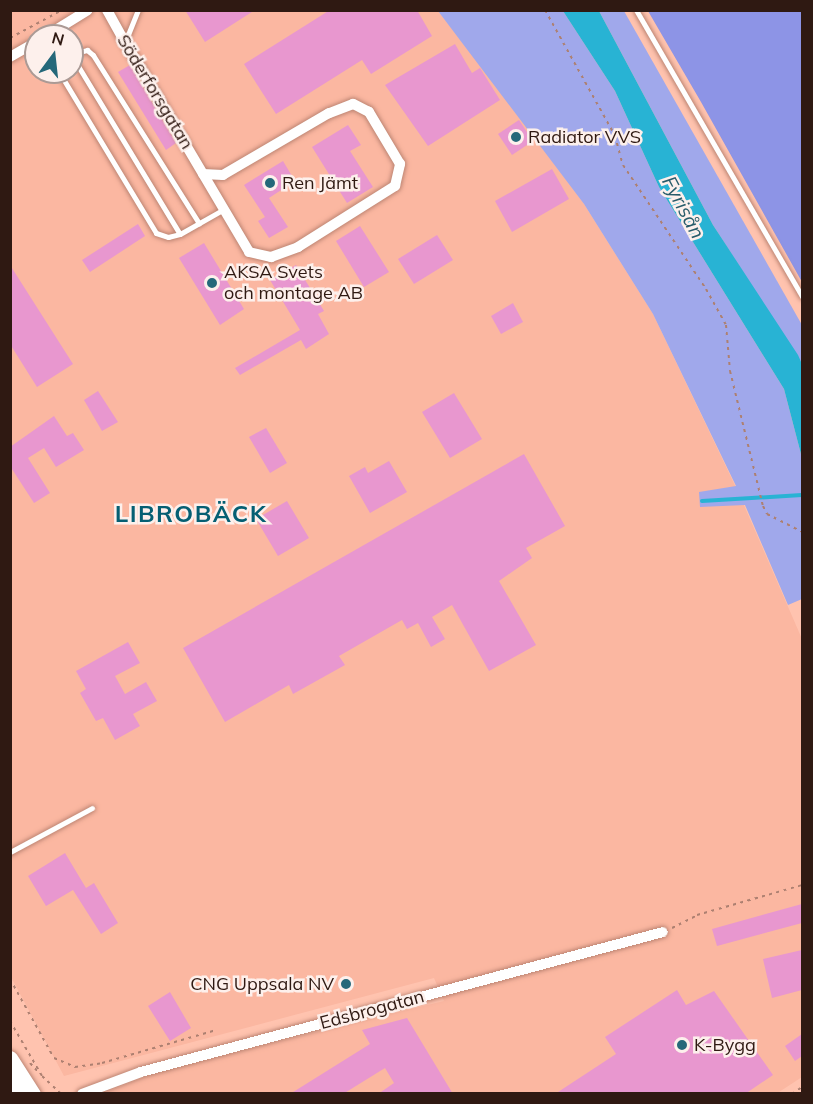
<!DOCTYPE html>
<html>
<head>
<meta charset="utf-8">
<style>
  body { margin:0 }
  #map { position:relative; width:813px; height:1104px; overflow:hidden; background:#ffc3af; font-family:Mulish,sans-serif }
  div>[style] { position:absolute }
  .built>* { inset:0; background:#fbb7a1 }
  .green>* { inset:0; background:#a0a8eb }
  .forest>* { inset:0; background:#8d94e6 }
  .water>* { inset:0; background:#28b3d4 }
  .stream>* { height:4px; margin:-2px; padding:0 2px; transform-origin:2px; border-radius:2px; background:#28b3d4 }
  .building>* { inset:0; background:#e897cf }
  .path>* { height:2px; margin-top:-1px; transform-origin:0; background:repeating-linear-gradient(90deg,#ad8071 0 3px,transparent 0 7.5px) }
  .roads { filter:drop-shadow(0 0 2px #bd8573) drop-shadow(0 0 2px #bd8573) }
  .lane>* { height:5px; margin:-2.5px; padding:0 2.5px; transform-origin:2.5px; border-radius:2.5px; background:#fff }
  .street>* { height:10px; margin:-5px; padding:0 5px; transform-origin:5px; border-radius:5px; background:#fff }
  .secondary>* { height:15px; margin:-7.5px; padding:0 7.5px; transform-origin:7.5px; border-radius:7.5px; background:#fff }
  .dots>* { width:16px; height:16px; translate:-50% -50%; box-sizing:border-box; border:3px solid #fdf0ec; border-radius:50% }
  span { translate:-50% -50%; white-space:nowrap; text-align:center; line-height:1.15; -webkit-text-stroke:5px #fdf0ec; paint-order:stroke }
  .street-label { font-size:18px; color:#2f1912 }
  .poi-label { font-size:18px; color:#2f1912 }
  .left { translate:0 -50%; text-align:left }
  .right { translate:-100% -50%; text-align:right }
  .water-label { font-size:20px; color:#285c6b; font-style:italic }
  .district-label { font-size:24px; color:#055f73; font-weight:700; letter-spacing:1.5px }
  .frame { position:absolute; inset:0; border:12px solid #2f1912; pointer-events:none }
  .north { position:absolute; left:24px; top:24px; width:60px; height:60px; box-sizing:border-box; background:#fdf0ec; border:2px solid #ab9a95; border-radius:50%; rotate:15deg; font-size:16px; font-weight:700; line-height:24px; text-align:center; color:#2f1912 }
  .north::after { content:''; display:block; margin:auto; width:21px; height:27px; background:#25687a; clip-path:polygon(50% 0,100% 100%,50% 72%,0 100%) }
</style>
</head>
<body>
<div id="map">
  <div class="built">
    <i style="clip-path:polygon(evenodd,10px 11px,438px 11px,506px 98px,584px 204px,653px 314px,740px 496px,802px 639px,802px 1077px,776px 1094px,104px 1093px,162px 1070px,444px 1001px,434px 978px,64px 1076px,11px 977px,10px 11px,36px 36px,72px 36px,72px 72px,36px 72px,36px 36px)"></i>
  </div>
  <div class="green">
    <i style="clip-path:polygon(438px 11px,563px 11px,615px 91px,659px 187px,784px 389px,802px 458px,802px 599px,788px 605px,745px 505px,700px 507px,699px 492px,736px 486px,653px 314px,584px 204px)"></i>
    <i style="clip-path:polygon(599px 11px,624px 11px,802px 325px,802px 364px,713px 225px)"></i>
  </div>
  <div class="forest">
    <i style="clip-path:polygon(648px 11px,802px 11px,802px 282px,701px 102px)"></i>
  </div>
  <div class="water">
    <i style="clip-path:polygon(563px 11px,599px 11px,713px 225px,798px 355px,802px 364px,802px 458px,784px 389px,659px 187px,615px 91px)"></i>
  </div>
  <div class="stream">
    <i style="left:702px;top:501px;width:100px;rotate:-3.4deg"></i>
  </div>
  <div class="building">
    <i style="clip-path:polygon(185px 10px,255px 10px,205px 42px)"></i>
    <i style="clip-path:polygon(330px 10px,417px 10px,432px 36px,371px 74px,362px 60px,276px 114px,244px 64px)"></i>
    <i style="clip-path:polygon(455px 44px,472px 73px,480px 68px,500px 100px,428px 146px,385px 85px)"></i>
    <i style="clip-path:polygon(130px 65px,176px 143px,166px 150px,118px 72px)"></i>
    <i style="clip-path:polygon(519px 120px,533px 141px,512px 155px,498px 134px)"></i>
    <i style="clip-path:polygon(348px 125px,361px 145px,350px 151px,373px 187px,347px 203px,312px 147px)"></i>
    <i style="clip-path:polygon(283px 161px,295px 181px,269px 198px,288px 227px,269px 238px,258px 221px,265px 217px,244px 185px)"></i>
    <i style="clip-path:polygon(552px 169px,569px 199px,512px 232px,495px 201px)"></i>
    <i style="clip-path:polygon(138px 224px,145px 236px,90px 272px,82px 260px)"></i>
    <i style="clip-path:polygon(360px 226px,389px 272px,364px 287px,336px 241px)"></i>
    <i style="clip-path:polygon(437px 235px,453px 260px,414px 284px,398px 259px)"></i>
    <i style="clip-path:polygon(204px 243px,244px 309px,220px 325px,179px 258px)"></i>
    <i style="clip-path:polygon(10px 265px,73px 364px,37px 387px,10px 344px)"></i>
    <i style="clip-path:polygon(296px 265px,324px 311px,318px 314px,329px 334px,306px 349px,301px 340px,240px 375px,235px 368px,300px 330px,270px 280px)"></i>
    <i style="clip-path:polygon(513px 303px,523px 322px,501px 334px,491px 316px)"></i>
    <i style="clip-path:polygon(98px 391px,118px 422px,102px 431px,84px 400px)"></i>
    <i style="clip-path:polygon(454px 393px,482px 439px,450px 458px,422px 412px)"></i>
    <i style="clip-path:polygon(54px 416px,67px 436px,73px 433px,84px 450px,56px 467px,44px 448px,28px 458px,50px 493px,34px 503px,10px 466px,10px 447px)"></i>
    <i style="clip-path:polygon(266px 428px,287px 463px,270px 473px,249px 437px)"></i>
    <i style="clip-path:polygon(524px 454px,565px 526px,526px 548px,532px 558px,499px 581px,536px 645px,489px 671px,452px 605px,432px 617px,445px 639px,431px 647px,418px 623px,407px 629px,402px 620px,339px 656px,345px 665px,293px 694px,289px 685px,225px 722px,183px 648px)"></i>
    <i style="clip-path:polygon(389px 461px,407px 492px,370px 513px,349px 476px,365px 467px,368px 473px)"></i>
    <i style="clip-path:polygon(287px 501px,309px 538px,278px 556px,256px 519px)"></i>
    <i style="clip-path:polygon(128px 642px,140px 663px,115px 676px,125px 694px,146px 682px,157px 701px,133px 714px,140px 726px,115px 740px,103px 718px,96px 721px,80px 693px,86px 689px,76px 671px)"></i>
    <i style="clip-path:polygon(65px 853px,86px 888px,94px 883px,118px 923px,101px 934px,73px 890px,46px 906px,28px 876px)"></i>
    <i style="clip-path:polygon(802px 904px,802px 923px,717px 946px,712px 929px)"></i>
    <i style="clip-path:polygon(802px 950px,802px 990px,772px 998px,763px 959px)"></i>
    <i style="clip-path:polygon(677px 990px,686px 1005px,714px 991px,773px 1075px,745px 1094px,555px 1094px,616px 1054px,605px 1037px)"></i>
    <i style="clip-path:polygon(170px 992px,191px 1028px,170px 1041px,148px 1006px)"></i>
    <i style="clip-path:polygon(407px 1018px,453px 1094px,378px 1094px,394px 1083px,385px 1068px,343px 1094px,290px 1094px,370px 1044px,362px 1030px)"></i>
    <i style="clip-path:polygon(802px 1034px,802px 1056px,795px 1061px,785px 1046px)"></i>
  </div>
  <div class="path">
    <i style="left:545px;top:10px;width:144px;rotate:60.9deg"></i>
    <i style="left:615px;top:136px;width:30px;rotate:75deg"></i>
    <i style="left:623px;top:165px;width:149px;rotate:56.2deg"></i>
    <i style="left:706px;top:289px;width:41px;rotate:60.9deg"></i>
    <i style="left:726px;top:325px;width:46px;rotate:85deg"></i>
    <i style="left:730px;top:371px;width:139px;rotate:76.3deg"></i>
    <i style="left:763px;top:506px;width:9px;rotate:63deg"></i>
    <i style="left:767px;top:514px;width:39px;rotate:27deg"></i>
    <i style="left:10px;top:38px;width:59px;rotate:-28.3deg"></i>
    <i style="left:672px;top:928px;width:28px;rotate:-27deg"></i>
    <i style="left:697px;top:915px;width:109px;rotate:-15.9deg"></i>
    <i style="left:10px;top:979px;width:90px;rotate:60.9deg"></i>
    <i style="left:54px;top:1058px;width:23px;rotate:23deg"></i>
    <i style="left:75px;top:1067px;width:27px;rotate:-8deg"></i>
    <i style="left:102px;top:1063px;width:119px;rotate:-16.1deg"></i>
    <i style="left:10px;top:1021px;width:64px;rotate:59.8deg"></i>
    <i style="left:42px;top:1076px;width:26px;rotate:43deg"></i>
    <i style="left:30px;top:1063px;width:12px;rotate:48deg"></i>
    <i style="left:792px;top:1094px;width:12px;rotate:-35deg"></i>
  </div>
  <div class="roads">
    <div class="lane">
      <i style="left:636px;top:10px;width:331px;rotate:59.9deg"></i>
      <i style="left:125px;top:42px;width:35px;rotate:-68deg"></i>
      <i style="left:72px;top:54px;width:16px;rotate:-15deg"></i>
      <i style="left:87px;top:50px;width:8px;rotate:40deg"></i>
      <i style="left:93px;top:55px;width:199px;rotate:57.8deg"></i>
      <i style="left:72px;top:56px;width:208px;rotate:58.8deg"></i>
      <i style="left:180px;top:234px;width:51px;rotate:-29.6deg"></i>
      <i style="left:59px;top:72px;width:188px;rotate:58.9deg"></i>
      <i style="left:156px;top:233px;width:13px;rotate:18deg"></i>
      <i style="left:168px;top:237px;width:12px;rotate:-14deg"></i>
      <i style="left:10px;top:852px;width:93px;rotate:-28.2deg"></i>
    </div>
    <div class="street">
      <i style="left:107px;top:10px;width:37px;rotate:61deg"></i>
      <i style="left:125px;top:42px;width:244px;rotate:59.4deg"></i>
      <i style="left:249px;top:252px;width:23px;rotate:13deg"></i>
      <i style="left:271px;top:257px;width:29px;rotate:-20deg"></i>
      <i style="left:298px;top:247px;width:115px;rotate:-32.2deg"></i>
      <i style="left:395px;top:186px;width:23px;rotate:-77deg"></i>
      <i style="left:400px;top:164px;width:61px;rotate:-120.8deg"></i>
      <i style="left:369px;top:112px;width:18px;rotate:-153deg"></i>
      <i style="left:353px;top:104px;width:26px;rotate:159deg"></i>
      <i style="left:329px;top:113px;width:123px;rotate:149.7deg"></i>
      <i style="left:223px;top:175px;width:20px;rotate:-177deg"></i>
      <i style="left:46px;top:36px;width:49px;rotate:-31.8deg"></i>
      <i style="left:10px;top:57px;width:30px;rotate:-30deg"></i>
      <i style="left:82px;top:1094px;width:63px;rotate:-20.4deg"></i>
      <i style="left:141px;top:1072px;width:540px;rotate:-15.01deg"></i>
    </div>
    <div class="secondary">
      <i style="left:10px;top:1058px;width:43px;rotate:57.4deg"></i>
      <i style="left:10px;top:1081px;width:15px;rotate:62deg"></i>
    </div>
  </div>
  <div class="dots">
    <i style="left:516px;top:137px;background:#25687a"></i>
    <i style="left:270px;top:183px;background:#25687a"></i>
    <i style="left:212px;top:283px;background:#25687a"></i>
    <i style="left:346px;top:984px;background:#25687a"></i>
    <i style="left:682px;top:1045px;background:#25687a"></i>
  </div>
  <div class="street-label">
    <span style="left:155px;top:92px;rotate:59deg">Söderforsgatan</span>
    <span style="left:372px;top:1010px;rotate:-15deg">Edsbrogatan</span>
  </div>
  <div class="poi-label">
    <span class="left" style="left:528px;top:137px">Radiator VVS</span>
    <span class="left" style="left:282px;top:183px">Ren Jämt</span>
    <span class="left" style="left:224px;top:283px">AKSA Svets<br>och montage AB</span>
    <span class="right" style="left:334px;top:984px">CNG Uppsala NV</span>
    <span class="left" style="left:694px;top:1045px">K-Bygg</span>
  </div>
  <div class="water-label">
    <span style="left:684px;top:207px;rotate:62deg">Fyrisån</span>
  </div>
  <div class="district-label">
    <span style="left:191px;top:514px">LIBROBÄCK</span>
  </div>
  <div class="frame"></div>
  <div class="north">N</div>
</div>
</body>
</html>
